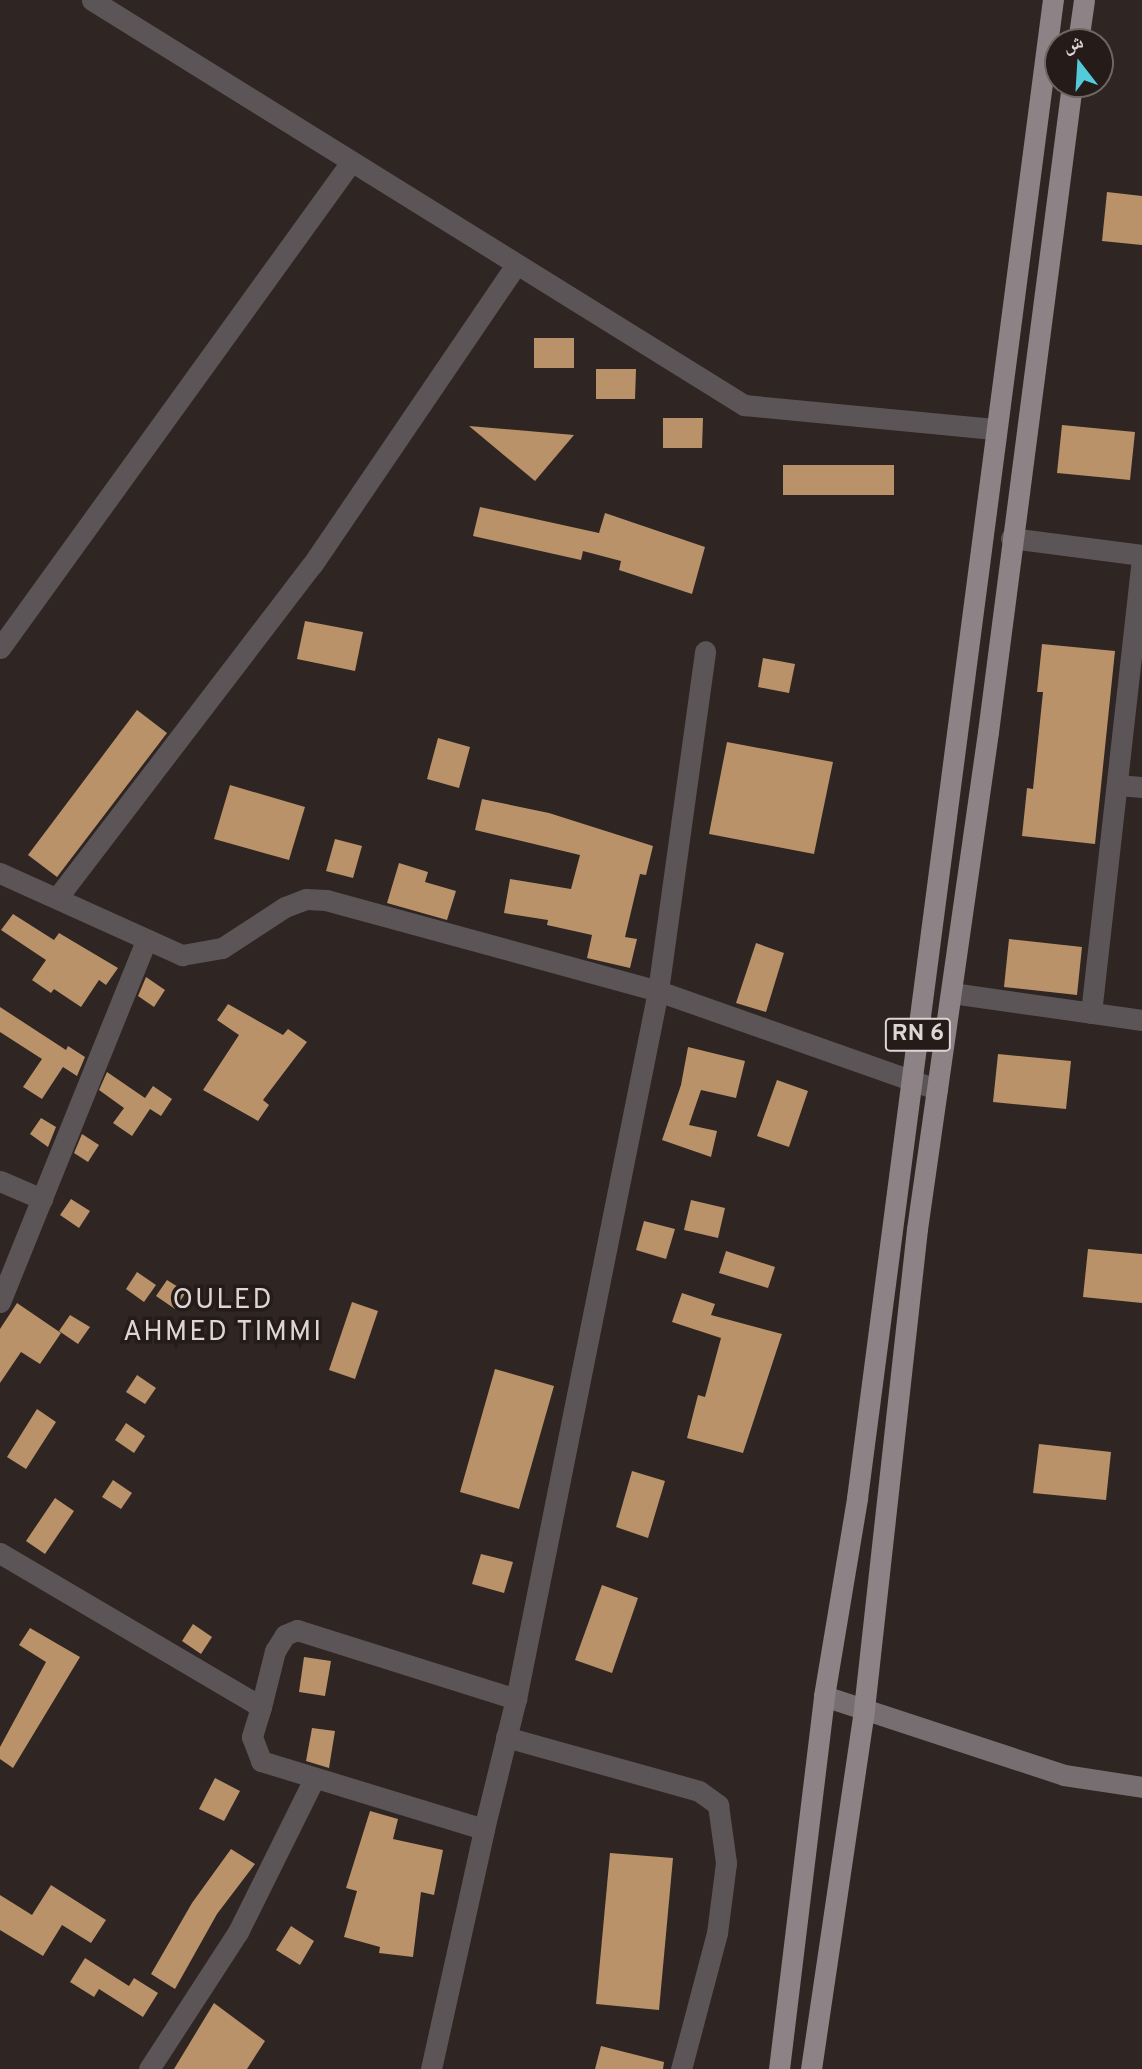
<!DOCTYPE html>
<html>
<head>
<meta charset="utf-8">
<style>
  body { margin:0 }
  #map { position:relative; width:1142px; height:2069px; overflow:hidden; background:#2f2522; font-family:Overpass,"Noto Naskh Arabic",sans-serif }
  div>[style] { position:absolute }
  .building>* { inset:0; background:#b99269 }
  .street>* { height:21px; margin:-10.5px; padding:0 10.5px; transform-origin:10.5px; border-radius:10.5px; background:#5b5557 }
  .secondary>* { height:21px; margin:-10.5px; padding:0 10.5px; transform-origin:10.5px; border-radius:10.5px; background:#776e71 }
  .primary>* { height:21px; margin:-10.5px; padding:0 10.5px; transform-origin:10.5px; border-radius:10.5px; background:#8d8285 }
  span { translate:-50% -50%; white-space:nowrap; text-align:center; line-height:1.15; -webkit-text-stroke:7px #251b19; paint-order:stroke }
  .shield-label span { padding:2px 5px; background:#251b19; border:2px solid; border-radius:5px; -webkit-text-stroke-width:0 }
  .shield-label { font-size:23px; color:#ddd6d5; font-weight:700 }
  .quarter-label { font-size:28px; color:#ddd6d5; letter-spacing:2px }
  .north { position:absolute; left:1044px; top:28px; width:70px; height:70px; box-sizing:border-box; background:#251b19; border:2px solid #6f6664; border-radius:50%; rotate:343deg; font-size:19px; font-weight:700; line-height:28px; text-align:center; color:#ddd6d5 }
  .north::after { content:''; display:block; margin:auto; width:24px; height:32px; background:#53cbdb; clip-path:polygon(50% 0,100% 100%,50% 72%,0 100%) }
</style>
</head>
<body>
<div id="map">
  <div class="building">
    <i style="clip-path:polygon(1107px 192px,1142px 196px,1142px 245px,1102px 241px)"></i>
    <i style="clip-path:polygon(534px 338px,574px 338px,574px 368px,534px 368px)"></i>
    <i style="clip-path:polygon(596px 369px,636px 369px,635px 399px,596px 399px)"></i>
    <i style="clip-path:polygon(663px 418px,703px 418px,702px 448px,663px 448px)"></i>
    <i style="clip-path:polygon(1062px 425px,1135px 432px,1130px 480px,1057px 473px)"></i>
    <i style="clip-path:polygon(469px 426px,574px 435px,535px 481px)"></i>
    <i style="clip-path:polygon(783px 465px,894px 465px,894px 495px,783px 495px)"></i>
    <i style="clip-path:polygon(480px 507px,599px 533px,605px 513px,705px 547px,692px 594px,619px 570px,621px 561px,583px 551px,581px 560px,473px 536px)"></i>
    <i style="clip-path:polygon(305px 621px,363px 632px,355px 671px,297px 659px)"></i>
    <i style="clip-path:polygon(1042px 644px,1115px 651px,1095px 844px,1022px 836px,1027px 788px,1033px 789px,1043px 692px,1037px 692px)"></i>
    <i style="clip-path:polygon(763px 658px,795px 664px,789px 693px,758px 687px)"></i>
    <i style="clip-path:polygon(137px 710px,167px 733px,57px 877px,28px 855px)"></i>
    <i style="clip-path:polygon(438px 738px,470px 747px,459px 788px,427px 779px)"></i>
    <i style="clip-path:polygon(727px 742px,833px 762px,814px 854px,709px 834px)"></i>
    <i style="clip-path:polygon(230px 785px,305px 807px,289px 860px,214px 839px)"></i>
    <i style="clip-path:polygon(482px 799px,549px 813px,653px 846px,646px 875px,640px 874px,625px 937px,637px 939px,630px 968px,587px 958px,592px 935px,547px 925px,548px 920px,504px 913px,510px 879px,571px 889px,580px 855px,475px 830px)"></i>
    <i style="clip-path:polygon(335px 839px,362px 846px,353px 878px,326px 871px)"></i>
    <i style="clip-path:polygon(399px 863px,428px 872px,425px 882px,456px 891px,447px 920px,387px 903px)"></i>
    <i style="clip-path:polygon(13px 914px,54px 940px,59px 933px,118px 968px,106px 985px,99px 980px,81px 1007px,54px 989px,51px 993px,32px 980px,46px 960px,1px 930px)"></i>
    <i style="clip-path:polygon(1009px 939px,1082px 947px,1077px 995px,1004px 987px)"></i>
    <i style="clip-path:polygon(756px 943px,784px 953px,766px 1012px,736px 1003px)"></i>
    <i style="clip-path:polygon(146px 977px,165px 990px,154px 1007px,138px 996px)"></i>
    <i style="clip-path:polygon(228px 1004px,283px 1035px,288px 1029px,307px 1042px,263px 1100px,269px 1105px,258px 1121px,203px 1090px,239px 1035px,217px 1020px)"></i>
    <i style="clip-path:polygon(0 1007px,66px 1050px,68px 1046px,85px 1057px,77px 1076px,63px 1067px,42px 1099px,23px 1087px,42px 1059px,0 1032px)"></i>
    <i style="clip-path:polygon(688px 1047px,745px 1061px,736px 1098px,701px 1090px,689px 1125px,717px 1131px,711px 1157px,662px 1140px,681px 1085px)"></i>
    <i style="clip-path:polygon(998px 1054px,1071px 1061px,1066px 1109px,993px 1102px)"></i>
    <i style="clip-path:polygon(107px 1072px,145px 1098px,153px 1086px,172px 1099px,161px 1116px,150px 1109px,132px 1136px,113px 1123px,124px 1108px,99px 1090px)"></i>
    <i style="clip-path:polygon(777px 1080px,808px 1091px,789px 1147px,757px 1136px)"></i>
    <i style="clip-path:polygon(41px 1118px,56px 1127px,48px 1147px,30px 1134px)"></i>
    <i style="clip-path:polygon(82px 1134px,99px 1145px,88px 1162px,74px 1153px)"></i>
    <i style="clip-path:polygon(71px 1199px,90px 1211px,79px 1228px,60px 1215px)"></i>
    <i style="clip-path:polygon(691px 1200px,725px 1208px,718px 1238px,684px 1230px)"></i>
    <i style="clip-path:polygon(644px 1221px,675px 1229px,666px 1259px,636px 1250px)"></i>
    <i style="clip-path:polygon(1088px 1249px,1142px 1254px,1142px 1303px,1083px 1297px)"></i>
    <i style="clip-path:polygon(726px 1251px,775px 1267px,768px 1288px,719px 1273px)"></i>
    <i style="clip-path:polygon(137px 1272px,156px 1285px,144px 1302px,126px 1289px)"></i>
    <i style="clip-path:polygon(167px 1280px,186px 1292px,175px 1309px,156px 1296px)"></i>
    <i style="clip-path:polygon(682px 1293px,715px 1304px,711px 1315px,782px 1334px,743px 1453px,687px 1438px,698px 1395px,705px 1397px,721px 1338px,672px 1322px)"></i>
    <i style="clip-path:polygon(352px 1302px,378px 1311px,355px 1379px,329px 1370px)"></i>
    <i style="clip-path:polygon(17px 1303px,61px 1333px,40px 1364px,21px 1352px,0 1383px,0 1329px)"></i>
    <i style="clip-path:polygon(70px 1315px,90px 1327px,78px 1344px,59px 1331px)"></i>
    <i style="clip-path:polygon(495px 1369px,554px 1386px,519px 1509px,460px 1492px)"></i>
    <i style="clip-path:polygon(137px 1375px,156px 1388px,145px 1404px,126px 1392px)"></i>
    <i style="clip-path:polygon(37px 1409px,56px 1422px,26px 1469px,7px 1457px)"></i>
    <i style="clip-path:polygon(126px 1423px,145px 1436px,134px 1453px,115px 1440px)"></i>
    <i style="clip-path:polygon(1039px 1444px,1111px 1452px,1106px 1500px,1033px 1493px)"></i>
    <i style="clip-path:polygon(632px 1471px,665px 1481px,648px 1538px,616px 1527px)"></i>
    <i style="clip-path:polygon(113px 1480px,132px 1493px,121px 1509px,102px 1497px)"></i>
    <i style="clip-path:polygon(55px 1498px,74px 1511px,45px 1554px,26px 1541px)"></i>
    <i style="clip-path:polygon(481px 1554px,513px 1562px,504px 1593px,472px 1584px)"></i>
    <i style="clip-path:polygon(602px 1585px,638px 1598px,612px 1673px,575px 1660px)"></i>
    <i style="clip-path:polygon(193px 1624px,212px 1637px,201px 1654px,182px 1641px)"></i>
    <i style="clip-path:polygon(30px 1628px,80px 1657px,13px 1768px,0 1759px,0 1747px,46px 1662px,19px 1645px)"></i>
    <i style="clip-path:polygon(304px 1657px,331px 1661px,325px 1696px,299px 1692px)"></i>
    <i style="clip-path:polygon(312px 1728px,335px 1731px,329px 1768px,306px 1761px)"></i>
    <i style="clip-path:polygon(215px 1778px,240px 1791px,224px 1821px,199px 1809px)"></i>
    <i style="clip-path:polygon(370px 1811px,398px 1819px,393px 1839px,443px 1850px,434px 1895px,421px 1892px,413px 1957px,379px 1953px,380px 1947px,344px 1937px,357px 1891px,346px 1888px)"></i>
    <i style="clip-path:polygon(231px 1849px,255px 1864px,217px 1914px,175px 1989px,151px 1974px,192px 1903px)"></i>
    <i style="clip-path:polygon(610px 1853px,673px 1858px,659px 2010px,596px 2004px)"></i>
    <i style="clip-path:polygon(51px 1885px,106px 1920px,91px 1943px,62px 1925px,43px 1956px,0 1930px,0 1895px,32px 1915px)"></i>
    <i style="clip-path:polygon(291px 1926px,314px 1941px,300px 1965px,276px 1950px)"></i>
    <i style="clip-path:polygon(85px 1958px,129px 1986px,134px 1978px,158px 1993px,143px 2017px,99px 1989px,94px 1997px,70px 1982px)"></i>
    <i style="clip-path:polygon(214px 2003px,265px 2041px,247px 2069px,174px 2069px)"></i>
    <i style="clip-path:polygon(601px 2046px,664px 2062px,663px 2069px,595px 2069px)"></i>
  </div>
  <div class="street">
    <i style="left:92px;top:0;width:768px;rotate:31.85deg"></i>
    <i style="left:744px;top:405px;width:251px;rotate:5.5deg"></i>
    <i style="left:1011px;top:538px;width:132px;rotate:7.4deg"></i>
    <i style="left:0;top:648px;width:599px;rotate:-54.16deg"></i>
    <i style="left:1118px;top:785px;width:24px;rotate:5deg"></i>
    <i style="left:0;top:873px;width:200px;rotate:24.3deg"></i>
    <i style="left:182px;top:955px;width:41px;rotate:-9.9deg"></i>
    <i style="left:222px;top:948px;width:75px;rotate:-33.1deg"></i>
    <i style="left:285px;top:907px;width:22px;rotate:-21deg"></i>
    <i style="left:306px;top:899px;width:20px;rotate:3deg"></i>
    <i style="left:326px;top:900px;width:344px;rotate:15.3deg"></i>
    <i style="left:658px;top:991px;width:296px;rotate:19.4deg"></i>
    <i style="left:57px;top:898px;width:419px;rotate:-52.6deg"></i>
    <i style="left:312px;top:565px;width:363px;rotate:-55.8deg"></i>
    <i style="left:952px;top:993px;width:192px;rotate:8.1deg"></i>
    <i style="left:1091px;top:1013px;width:461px;rotate:-83.6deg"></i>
    <i style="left:0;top:1181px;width:46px;rotate:23.2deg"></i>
    <i style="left:0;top:1302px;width:390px;rotate:-68deg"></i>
    <i style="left:0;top:1553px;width:303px;rotate:30.5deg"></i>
    <i style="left:261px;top:1707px;width:58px;rotate:-76deg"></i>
    <i style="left:275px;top:1651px;width:19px;rotate:-58deg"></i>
    <i style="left:285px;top:1635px;width:13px;rotate:-23deg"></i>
    <i style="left:297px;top:1630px;width:230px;rotate:17.5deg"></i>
    <i style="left:261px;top:1707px;width:31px;rotate:107deg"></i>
    <i style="left:252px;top:1737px;width:26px;rotate:69deg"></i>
    <i style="left:261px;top:1761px;width:233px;rotate:17deg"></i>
    <i style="left:484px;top:1829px;width:134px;rotate:-76.2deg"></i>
    <i style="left:516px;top:1699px;width:722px;rotate:-78.66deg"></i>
    <i style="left:658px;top:991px;width:343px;rotate:-82.1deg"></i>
    <i style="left:506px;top:1737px;width:200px;rotate:15.6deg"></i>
    <i style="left:699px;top:1791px;width:24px;rotate:36deg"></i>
    <i style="left:718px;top:1805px;width:59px;rotate:82.1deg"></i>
    <i style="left:726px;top:1863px;width:71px;rotate:97.3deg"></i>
    <i style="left:717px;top:1933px;width:141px;rotate:104.8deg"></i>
    <i style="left:149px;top:2069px;width:163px;rotate:-57deg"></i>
    <i style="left:238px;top:1932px;width:169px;rotate:-63.6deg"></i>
    <i style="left:431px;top:2069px;width:246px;rotate:-77.5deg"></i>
  </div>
  <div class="secondary">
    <i style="left:824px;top:1696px;width:253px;rotate:18.2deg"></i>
    <i style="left:1064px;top:1775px;width:79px;rotate:8.7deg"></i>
  </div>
  <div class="primary">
    <i style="left:1078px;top:42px;width:42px;rotate:-81.9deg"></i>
    <i style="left:779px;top:2069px;width:376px;rotate:-83.1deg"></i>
    <i style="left:824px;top:1696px;width:201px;rotate:-80.5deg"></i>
    <i style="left:857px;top:1498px;width:1511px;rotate:-82.55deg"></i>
    <i style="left:811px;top:2069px;width:364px;rotate:-81.6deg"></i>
    <i style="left:864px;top:1709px;width:483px;rotate:-83.7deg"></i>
    <i style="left:917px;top:1229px;width:502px;rotate:-81.87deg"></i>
    <i style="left:988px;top:732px;width:653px;rotate:-82.61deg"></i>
  </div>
  <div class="shield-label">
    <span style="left:918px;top:1035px">RN 6</span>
  </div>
  <div class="quarter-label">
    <span style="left:223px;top:1317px">OULED<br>AHMED TIMMI</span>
  </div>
  <div class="north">ش</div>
</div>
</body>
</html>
